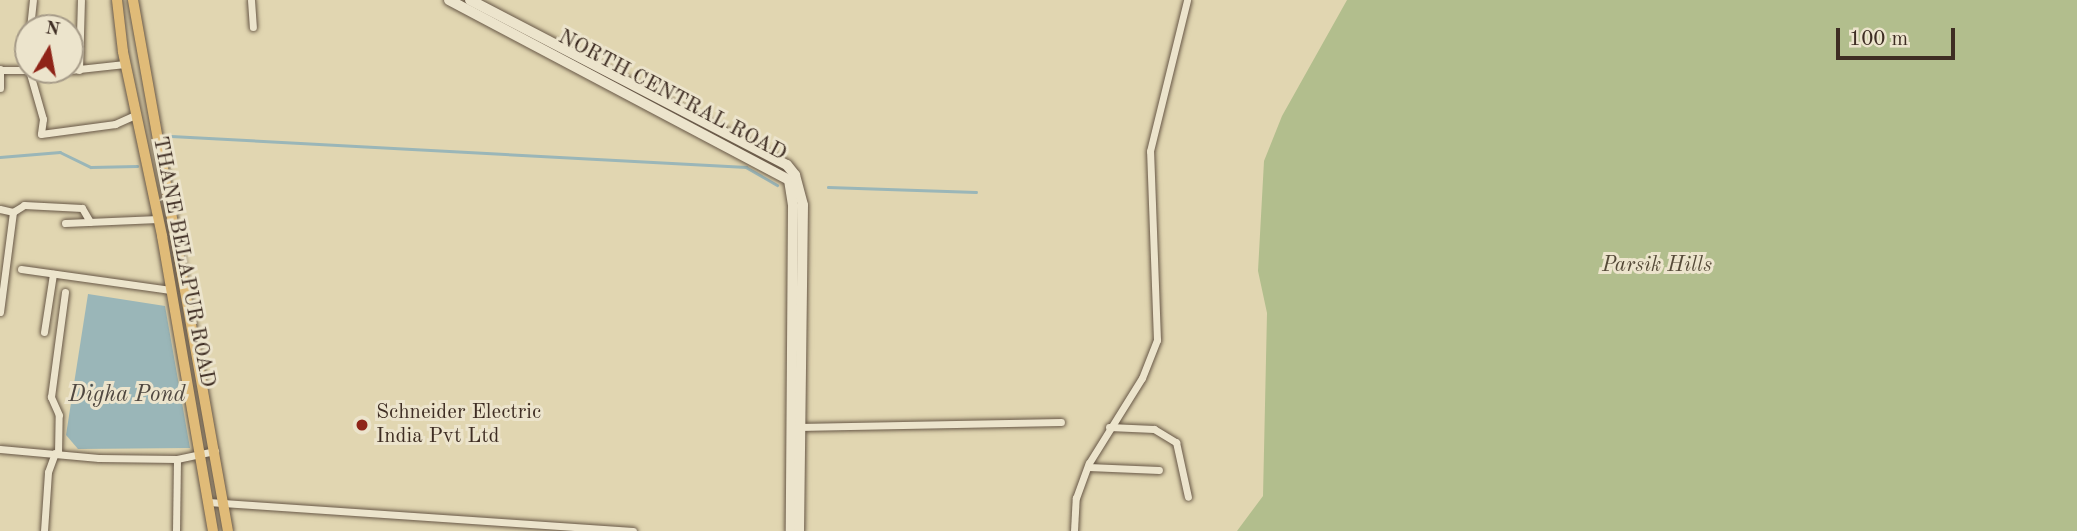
<!DOCTYPE html>
<html>
<head>
<meta charset="utf-8">
<style>
  body { margin:0 }
  #map { position:relative; width:2077px; height:531px; overflow:hidden; background:#e1d6b1; font-family:"Old Standard TT",serif }
  div>[style] { position:absolute }
  .green>* { inset:0; background:#b2be8d }
  .water>* { inset:0; background:#9ab6b8 }
  .stream>* { height:2.5px; margin:-1.25px; padding:0 1.25px; transform-origin:1.25px; border-radius:1.25px; background:#9ab6b8 }
  .roads { filter:drop-shadow(0 0 2px #675746) drop-shadow(0 0 2px #675746) }
  .street>* { height:7px; margin:-3.5px; padding:0 3.5px; transform-origin:3.5px; border-radius:3.5px; background:#ece4cc }
  .secondary>* { height:10px; margin:-5px; padding:0 5px; transform-origin:5px; border-radius:5px; background:#ece4cc }
  .primary>* { height:10px; margin:-5px; padding:0 5px; transform-origin:5px; border-radius:5px; background:#e0bb78 }
  .dots>* { width:19px; height:19px; translate:-50% -50%; box-sizing:border-box; border:4px solid #ece4cc; border-radius:50% }
  span { translate:-50% -50%; white-space:nowrap; text-align:center; line-height:1.15; -webkit-text-stroke:6px #ece4cc; paint-order:stroke }
  .street-label { font-size:21px; color:#3e2d23 }
  .park-label { font-size:21px; color:#554a38; font-style:italic }
  .poi-label { font-size:21px; color:#3e2d23 }
  .left { translate:0 -50%; text-align:left }
  .water-label { font-size:23px; color:#504841; font-style:italic }
  .north { position:absolute; left:14px; top:14px; width:70px; height:70px; box-sizing:border-box; background:#ece4cc; border:2px solid #a69b88; border-radius:50%; rotate:10deg; font-size:19px; font-weight:700; line-height:28px; text-align:center; color:#3e2d23 }
  .north::after { content:''; display:block; margin:auto; width:24px; height:32px; background:#8f2418; clip-path:polygon(50% 0,100% 100%,50% 72%,0 100%) }
  .scale { position:absolute; left:1836px; top:28px; width:119px; height:32px; box-sizing:border-box; border:4px solid #3e2d23; border-top:0; padding-left:9px; font-size:21px; line-height:24px; white-space:nowrap; color:#3e2d23; -webkit-text-stroke:5px #ece4cc; paint-order:stroke }
</style>
</head>
<body>
<div id="map">
  <div class="green">
    <i style="clip-path:polygon(1347px 0,2077px 0,2077px 531px,1237px 531px,1263px 496px,1267px 313px,1258px 271px,1264px 161px,1282px 116px)"></i>
  </div>
  <div class="water">
    <i style="clip-path:polygon(88px 294px,165px 306px,190px 448px,78px 449px,66px 435px)"></i>
  </div>
  <div class="stream">
    <i style="left:171px;top:136px;width:576px;rotate:3.09deg"></i>
    <i style="left:746px;top:167px;width:36px;rotate:30deg"></i>
    <i style="left:0;top:157px;width:60px;rotate:-4.8deg"></i>
    <i style="left:60px;top:152px;width:34px;rotate:26deg"></i>
    <i style="left:91px;top:167px;width:46px;rotate:-1.2deg"></i>
    <i style="left:828px;top:187px;width:148px;rotate:1.9deg"></i>
  </div>
  <div class="roads">
    <div class="street">
      <i style="left:251px;top:0;width:27px;rotate:86deg"></i>
      <i style="left:30px;top:28px;width:28px;rotate:-84deg"></i>
      <i style="left:28px;top:44px;width:13px;rotate:90deg"></i>
      <i style="left:0;top:70px;width:43px"></i>
      <i style="left:29px;top:70px;width:51px;rotate:74.1deg"></i>
      <i style="left:43px;top:119px;width:15px;rotate:98deg"></i>
      <i style="left:41px;top:134px;width:75px;rotate:-7.7deg"></i>
      <i style="left:115px;top:124px;width:22px;rotate:-24deg"></i>
      <i style="left:70px;top:70px;width:55px;rotate:-6.2deg"></i>
      <i style="left:79px;top:70px;width:70px;rotate:-88.4deg"></i>
      <i style="left:0;top:88px;width:19px;rotate:-90deg"></i>
      <i style="left:0;top:209px;width:13px;rotate:13deg"></i>
      <i style="left:65px;top:223px;width:93px;rotate:-2.5deg"></i>
      <i style="left:21px;top:269px;width:151px;rotate:8deg"></i>
      <i style="left:0;top:312px;width:101px;rotate:-82.6deg"></i>
      <i style="left:13px;top:212px;width:13px;rotate:-32deg"></i>
      <i style="left:24px;top:205px;width:58px;rotate:3deg"></i>
      <i style="left:82px;top:208px;width:16px;rotate:60deg"></i>
      <i style="left:44px;top:332px;width:59px;rotate:-81.2deg"></i>
      <i style="left:798px;top:427px;width:263px;rotate:-1.1deg"></i>
      <i style="left:1109px;top:427px;width:45px;rotate:2.5deg"></i>
      <i style="left:1154px;top:429px;width:26px;rotate:31deg"></i>
      <i style="left:1176px;top:442px;width:56px;rotate:77.7deg"></i>
      <i style="left:0;top:449px;width:99px;rotate:5.2deg"></i>
      <i style="left:99px;top:458px;width:78px;rotate:0.7deg"></i>
      <i style="left:177px;top:459px;width:39px;rotate:-12deg"></i>
      <i style="left:58px;top:454px;width:39px;rotate:-89deg"></i>
      <i style="left:59px;top:415px;width:20px;rotate:-114deg"></i>
      <i style="left:51px;top:397px;width:106px;rotate:-82.4deg"></i>
      <i style="left:1088px;top:467px;width:71px;rotate:2.4deg"></i>
      <i style="left:208px;top:502px;width:426px;rotate:3.9deg"></i>
      <i style="left:44px;top:531px;width:59px;rotate:-86.1deg"></i>
      <i style="left:48px;top:472px;width:20px;rotate:-70deg"></i>
      <i style="left:176px;top:531px;width:72px;rotate:-89.2deg"></i>
      <i style="left:1074px;top:531px;width:33px;rotate:-87deg"></i>
      <i style="left:1076px;top:498px;width:37px;rotate:-70deg"></i>
      <i style="left:1089px;top:463px;width:100px;rotate:-58.1deg"></i>
      <i style="left:1142px;top:378px;width:41px;rotate:-68.5deg"></i>
      <i style="left:1157px;top:340px;width:189px;rotate:-92.1deg"></i>
      <i style="left:1150px;top:151px;width:155px;rotate:-76.2deg"></i>
    </div>
    <div class="secondary">
      <i style="left:449px;top:0;width:385px;rotate:27.9deg"></i>
      <i style="left:789px;top:180px;width:26px;rotate:81deg"></i>
      <i style="left:793px;top:206px;width:325px;rotate:90.4deg"></i>
      <i style="left:470px;top:0;width:357px;rotate:27.5deg"></i>
      <i style="left:787px;top:165px;width:13px;rotate:51deg"></i>
      <i style="left:795px;top:175px;width:31px;rotate:75deg"></i>
      <i style="left:803px;top:205px;width:326px;rotate:90.7deg"></i>
    </div>
    <div class="primary">
      <i style="left:117px;top:0;width:52px;rotate:83.4deg"></i>
      <i style="left:123px;top:52px;width:188px;rotate:78deg"></i>
      <i style="left:162px;top:236px;width:299px;rotate:80.2deg"></i>
      <i style="left:133px;top:0;width:539px;rotate:79.86deg"></i>
    </div>
  </div>
  <div class="dots">
    <i style="left:362px;top:425px;background:#8f2418"></i>
  </div>
  <div class="street-label">
    <span style="left:672px;top:96px;rotate:28deg">NORTH CENTRAL ROAD</span>
    <span style="left:183px;top:262px;rotate:79deg">THANE BELAPUR ROAD</span>
  </div>
  <div class="park-label">
    <span style="left:1657px;top:266px">Parsik Hills</span>
  </div>
  <div class="poi-label">
    <span class="left" style="left:376px;top:425px">Schneider Electric<br>India Pvt Ltd</span>
  </div>
  <div class="water-label">
    <span style="left:127px;top:395px">Digha Pond</span>
  </div>
  <div class="north">N</div>
  <div class="scale">100 m</div>
</div>
</body>
</html>
